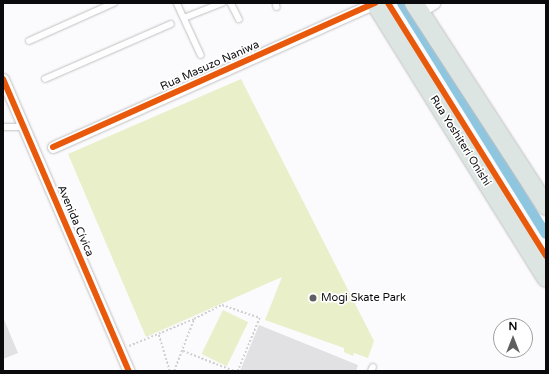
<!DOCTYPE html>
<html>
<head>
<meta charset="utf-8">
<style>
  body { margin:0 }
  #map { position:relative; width:549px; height:374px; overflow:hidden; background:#fbfbfd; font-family:"Varela Round",sans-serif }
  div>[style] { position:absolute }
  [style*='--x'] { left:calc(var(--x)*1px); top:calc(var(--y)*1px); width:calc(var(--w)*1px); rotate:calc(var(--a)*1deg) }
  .green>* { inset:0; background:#e9efc9; transform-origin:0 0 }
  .canal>* { height:10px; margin:-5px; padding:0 5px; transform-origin:5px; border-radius:5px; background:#8ec6e0 }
  .building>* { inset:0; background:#e1e1e3 }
  .path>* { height:1.5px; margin-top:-0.75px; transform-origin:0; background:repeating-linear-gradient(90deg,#d1d1d2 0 2px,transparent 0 4px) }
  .roads { filter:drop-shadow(0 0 1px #c0c0c1) drop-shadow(0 0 1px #c0c0c1) }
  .lane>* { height:5.5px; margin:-2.75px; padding:0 2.75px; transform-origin:2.75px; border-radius:2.75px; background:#fefeff }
  .street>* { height:11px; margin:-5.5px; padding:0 5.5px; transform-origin:5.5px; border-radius:5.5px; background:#fefeff }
  .primary>* { height:18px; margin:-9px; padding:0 9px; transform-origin:9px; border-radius:9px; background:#dce5e2 }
  .cycleway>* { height:6px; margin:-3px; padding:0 3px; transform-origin:3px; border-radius:3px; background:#e8590c }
  .dots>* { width:11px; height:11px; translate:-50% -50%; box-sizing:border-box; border:2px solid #fff; border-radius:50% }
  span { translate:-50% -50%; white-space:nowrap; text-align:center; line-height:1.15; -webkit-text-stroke:3.5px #fff; paint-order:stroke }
  .street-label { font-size:11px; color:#0b0b0d }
  .poi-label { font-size:11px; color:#0b0b0d }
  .left { translate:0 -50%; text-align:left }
  .frame { position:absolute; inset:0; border:4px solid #0b0b0d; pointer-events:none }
  .north { position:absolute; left:493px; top:318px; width:40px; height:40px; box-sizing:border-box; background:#fff; border:1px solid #9d9d9e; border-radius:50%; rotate:0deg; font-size:11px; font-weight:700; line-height:16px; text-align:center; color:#0b0b0d }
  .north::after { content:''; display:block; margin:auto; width:14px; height:18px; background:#5f5f61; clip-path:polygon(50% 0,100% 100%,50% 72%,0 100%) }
</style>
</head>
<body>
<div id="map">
  <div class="green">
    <i style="clip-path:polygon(241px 79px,374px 341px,368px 358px,354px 353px,353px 356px,344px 352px,344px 348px,265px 320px,282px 277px,146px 337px,68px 154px)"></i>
    <i style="left:223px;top:310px;width:28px;height:49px;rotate:26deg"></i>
  </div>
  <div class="canal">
    <i style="--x:402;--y:3;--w:272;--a:58.1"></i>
  </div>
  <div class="building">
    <i style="clip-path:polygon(3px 317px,18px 353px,3px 359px)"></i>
    <i style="clip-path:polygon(259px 325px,358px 365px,356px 371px,240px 371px)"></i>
  </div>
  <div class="path">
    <i style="--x:159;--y:335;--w:38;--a:73"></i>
    <i style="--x:129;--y:346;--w:70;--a:-22.6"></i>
    <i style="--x:183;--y:351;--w:55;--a:21.4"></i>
    <i style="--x:174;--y:371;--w:56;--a:-69"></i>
    <i style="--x:194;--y:319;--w:31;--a:-27"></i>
    <i style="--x:222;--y:305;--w:40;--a:18.9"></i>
    <i style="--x:260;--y:318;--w:57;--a:112.5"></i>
  </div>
  <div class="roads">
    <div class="lane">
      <i style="--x:177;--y:3;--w:57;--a:65.2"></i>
      <i style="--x:231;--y:3;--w:18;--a:63"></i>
      <i style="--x:276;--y:3;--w:4;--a:76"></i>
      <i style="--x:184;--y:18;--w:41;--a:-21.5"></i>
      <i style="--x:29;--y:41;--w:93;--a:-24.1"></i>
      <i style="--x:45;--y:79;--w:137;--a:-23.6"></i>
      <i style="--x:3;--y:127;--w:20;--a:0"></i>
      <i style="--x:371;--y:371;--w:4;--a:-63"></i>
    </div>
    <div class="street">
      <i style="--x:420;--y:12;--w:17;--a:-33"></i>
      <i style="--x:3;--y:79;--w:318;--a:66.7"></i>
      <i style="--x:53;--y:147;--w:353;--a:-24.1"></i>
    </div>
    <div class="primary">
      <i style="--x:375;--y:3;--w:324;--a:58.1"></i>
      <i style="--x:414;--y:3;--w:242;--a:57"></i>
    </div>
  </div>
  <div class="cycleway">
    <i style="--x:388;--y:3;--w:298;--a:58"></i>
    <i style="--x:3;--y:79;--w:318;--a:66.7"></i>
    <i style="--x:53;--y:147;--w:353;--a:-24.1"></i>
  </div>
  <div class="dots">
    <i style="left:313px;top:298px;background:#5f5f61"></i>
  </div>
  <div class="street-label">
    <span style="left:210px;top:66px;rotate:-24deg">Rua Masuzo Naniwa</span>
    <span style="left:460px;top:141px;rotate:58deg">Rua Yoshiteri Onishi</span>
    <span style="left:75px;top:221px;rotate:67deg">Avenida Cívica</span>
  </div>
  <div class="poi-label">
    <span class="left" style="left:321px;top:298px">Mogi Skate Park</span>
  </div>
  <div class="frame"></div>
  <div class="north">N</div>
</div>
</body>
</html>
